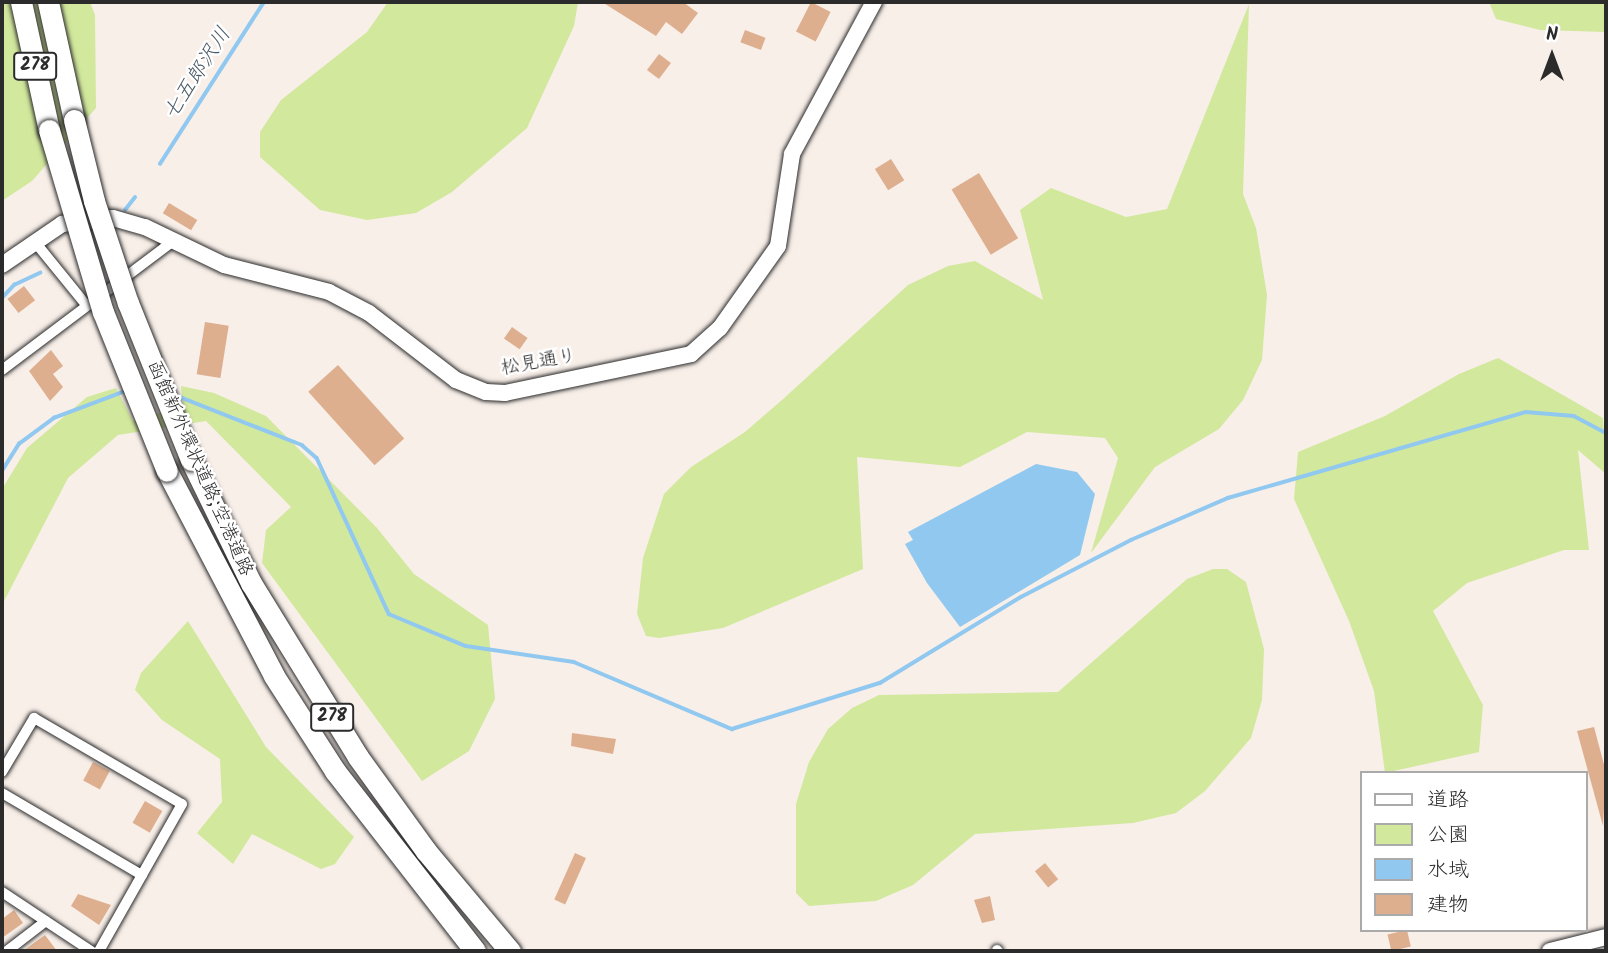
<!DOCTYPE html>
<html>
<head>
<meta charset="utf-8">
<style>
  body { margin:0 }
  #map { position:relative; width:1608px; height:953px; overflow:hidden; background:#f8efe9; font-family:Kalam,"Klee One",sans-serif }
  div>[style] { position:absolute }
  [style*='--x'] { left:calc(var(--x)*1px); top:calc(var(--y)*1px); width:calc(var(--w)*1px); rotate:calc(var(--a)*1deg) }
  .green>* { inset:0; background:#d2e89d }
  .water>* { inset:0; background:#91c8f0 }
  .stream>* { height:3.5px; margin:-1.75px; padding:0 1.75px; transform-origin:1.75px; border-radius:1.75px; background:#91c8f0 }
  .building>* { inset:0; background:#deaf8f; transform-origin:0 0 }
  .roads { filter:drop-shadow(0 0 2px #2b2b2b) drop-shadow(0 0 2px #2b2b2b) }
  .street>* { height:10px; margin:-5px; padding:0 5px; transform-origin:5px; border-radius:5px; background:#fff }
  .secondary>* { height:16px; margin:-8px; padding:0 8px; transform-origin:8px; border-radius:8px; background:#fff }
  .highway>* { height:21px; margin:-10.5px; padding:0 10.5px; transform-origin:10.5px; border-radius:10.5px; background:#fff }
  .bridges { filter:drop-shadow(0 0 2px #2b2b2b) drop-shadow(0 0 2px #2b2b2b) }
  .highway-bridge>* { height:21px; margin:-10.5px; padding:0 10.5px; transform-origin:10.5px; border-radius:10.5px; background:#fff }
  span { translate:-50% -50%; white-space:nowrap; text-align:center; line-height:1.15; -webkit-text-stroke:5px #fff; paint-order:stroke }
  .shield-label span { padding:2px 5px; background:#fff; border:2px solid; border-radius:5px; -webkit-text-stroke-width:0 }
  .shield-label { font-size:18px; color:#2b2b2b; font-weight:700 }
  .street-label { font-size:19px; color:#2b2b2b }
  .water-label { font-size:21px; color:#4a5a66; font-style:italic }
  .frame { position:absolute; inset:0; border:4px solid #2b2b2b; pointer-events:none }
  .legend { position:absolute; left:1360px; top:771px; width:228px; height:161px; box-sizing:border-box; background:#fff; border:2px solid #aaa; margin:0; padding:9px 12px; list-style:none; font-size:21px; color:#2b2b2b }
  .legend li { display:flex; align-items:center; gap:14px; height:35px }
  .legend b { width:35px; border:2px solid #aaa }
  .north { position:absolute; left:1517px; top:21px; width:70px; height:70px; -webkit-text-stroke:5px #fff; paint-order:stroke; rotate:0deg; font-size:19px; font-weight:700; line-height:28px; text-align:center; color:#2b2b2b }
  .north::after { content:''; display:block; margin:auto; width:24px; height:32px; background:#2b2b2b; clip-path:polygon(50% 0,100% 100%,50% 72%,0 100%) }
</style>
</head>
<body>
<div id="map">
  <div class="green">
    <i style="clip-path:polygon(2px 2px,90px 2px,95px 15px,96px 108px,32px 181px,2px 201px)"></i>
    <i style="clip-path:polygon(388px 2px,578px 2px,574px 26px,527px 128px,452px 192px,416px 213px,367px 220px,320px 210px,260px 157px,260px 132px,281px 100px,367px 32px)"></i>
    <i style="clip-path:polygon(1489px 2px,1606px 2px,1606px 32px,1540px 30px,1496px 19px)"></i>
    <i style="clip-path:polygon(1249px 4px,1243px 194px,1256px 228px,1267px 295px,1262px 360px,1243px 400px,1219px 429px,1155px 467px,1091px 553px,1118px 458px,1105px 438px,1027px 432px,960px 467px,857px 457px,863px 569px,723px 628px,659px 638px,646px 636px,637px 614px,643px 558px,664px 494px,691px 467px,745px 432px,782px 400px,908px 285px,948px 266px,975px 261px,1043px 300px,1020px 210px,1051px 188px,1126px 217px,1167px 209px)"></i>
    <i style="clip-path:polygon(1498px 358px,1603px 418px,1606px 474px,1578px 450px,1589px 550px,1564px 550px,1467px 583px,1433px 611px,1483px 705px,1479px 752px,1385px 773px,1374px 691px,1349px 621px,1294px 499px,1298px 452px,1385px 416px,1459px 374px)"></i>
    <i style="clip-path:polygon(181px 386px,214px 393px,266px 416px,377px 528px,414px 574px,488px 625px,495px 699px,469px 751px,422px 781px,262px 563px,266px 530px,291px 507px,206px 421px,118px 435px,68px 478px,2px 605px,2px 489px,27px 448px,87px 397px,116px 388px,133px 421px,183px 406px)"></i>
    <i style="clip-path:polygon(1213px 569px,1227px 569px,1246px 582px,1264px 649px,1262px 700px,1251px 738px,1205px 791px,1176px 813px,1133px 823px,975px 834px,913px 885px,876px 901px,809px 906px,796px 893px,796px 804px,809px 762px,828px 729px,852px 708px,879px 695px,1058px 692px,1187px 579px)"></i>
    <i style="clip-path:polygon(188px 621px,266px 747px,354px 837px,335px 864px,321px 869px,252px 834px,233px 864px,197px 833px,222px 802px,220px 759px,162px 720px,135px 690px,141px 673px)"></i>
  </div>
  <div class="water">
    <i style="clip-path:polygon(1036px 464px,1077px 472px,1095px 494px,1080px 555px,960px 627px,927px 583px,905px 544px,913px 540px,908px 532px)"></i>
  </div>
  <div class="stream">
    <i style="--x:160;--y:164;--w:193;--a:-57.3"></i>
    <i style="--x:125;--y:210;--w:16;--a:-52"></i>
    <i style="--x:2;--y:298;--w:18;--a:-47"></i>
    <i style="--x:14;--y:285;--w:29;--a:-25"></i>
    <i style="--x:172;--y:394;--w:140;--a:21.4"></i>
    <i style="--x:302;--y:445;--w:20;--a:41"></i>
    <i style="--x:317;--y:458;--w:172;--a:65.2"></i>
    <i style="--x:389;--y:614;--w:83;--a:22.6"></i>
    <i style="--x:466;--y:646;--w:109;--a:8.4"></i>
    <i style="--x:574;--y:662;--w:172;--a:23"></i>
    <i style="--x:732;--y:729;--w:155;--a:-17.3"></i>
    <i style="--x:880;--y:683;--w:165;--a:-31.4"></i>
    <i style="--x:1021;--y:597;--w:124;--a:-27.4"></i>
    <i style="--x:1131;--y:540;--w:106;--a:-23.4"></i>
    <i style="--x:1228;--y:498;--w:310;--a:-16.1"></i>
    <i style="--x:1526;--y:412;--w:48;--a:4.8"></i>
    <i style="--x:1574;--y:416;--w:36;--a:28"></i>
    <i style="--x:2;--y:471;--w:32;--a:-58"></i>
    <i style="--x:19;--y:444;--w:44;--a:-36.6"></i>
    <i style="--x:54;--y:418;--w:77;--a:-20.6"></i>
  </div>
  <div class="building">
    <i style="clip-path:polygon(602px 2px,683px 2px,698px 13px,682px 34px,666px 22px,656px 36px)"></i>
    <i style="left:811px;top:2px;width:22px;height:33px;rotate:27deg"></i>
    <i style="left:745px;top:30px;width:22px;height:13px;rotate:21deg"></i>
    <i style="left:659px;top:54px;width:15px;height:20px;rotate:37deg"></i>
    <i style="left:891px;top:159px;width:25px;height:19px;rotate:58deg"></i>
    <i style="left:979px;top:173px;width:76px;height:32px;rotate:59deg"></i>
    <i style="left:169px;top:203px;width:33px;height:12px;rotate:31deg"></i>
    <i style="left:24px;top:286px;width:18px;height:21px;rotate:52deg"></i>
    <i style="left:205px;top:322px;width:24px;height:53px;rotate:9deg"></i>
    <i style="left:512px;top:327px;width:19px;height:14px;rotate:35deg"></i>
    <i style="clip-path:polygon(51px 350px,63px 366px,53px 374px,63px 387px,50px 401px,29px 371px)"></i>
    <i style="left:338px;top:365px;width:99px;height:40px;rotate:48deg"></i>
    <i style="clip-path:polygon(1594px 727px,1606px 772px,1603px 826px,1577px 731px)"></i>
    <i style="clip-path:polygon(572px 733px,616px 739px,613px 754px,571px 746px)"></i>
    <i style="left:93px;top:762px;width:19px;height:21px;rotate:28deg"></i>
    <i style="left:145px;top:801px;width:20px;height:25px;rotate:30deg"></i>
    <i style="left:575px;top:853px;width:12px;height:51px;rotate:24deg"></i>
    <i style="left:1045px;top:863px;width:21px;height:13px;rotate:51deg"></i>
    <i style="clip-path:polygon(78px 894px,111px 905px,99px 925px,71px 906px)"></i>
    <i style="clip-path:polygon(990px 896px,995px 920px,982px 923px,974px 900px)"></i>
    <i style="clip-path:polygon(14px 910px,23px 923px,2px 938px,2px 919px)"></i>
    <i style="left:1407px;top:930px;width:17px;height:20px;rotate:77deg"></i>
    <i style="clip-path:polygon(45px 935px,57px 951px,23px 951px)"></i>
  </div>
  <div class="roads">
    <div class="street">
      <i style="--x:35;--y:242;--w:82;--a:50.9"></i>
      <i style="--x:2;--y:370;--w:214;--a:-37"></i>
      <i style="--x:2;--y:772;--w:63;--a:-59.3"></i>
      <i style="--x:34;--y:718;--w:171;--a:30.2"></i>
      <i style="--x:182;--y:804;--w:81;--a:119.4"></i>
      <i style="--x:2;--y:793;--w:162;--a:30.4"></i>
      <i style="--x:142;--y:875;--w:87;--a:119.5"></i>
      <i style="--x:2;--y:892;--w:107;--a:33.5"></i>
      <i style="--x:997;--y:950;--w:1;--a:45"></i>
      <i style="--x:7;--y:951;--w:49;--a:-37.6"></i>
    </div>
    <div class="secondary">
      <i style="--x:2;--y:265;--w:73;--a:-34.3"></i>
      <i style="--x:62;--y:224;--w:51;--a:-6.7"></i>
      <i style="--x:113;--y:218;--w:33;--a:16"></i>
      <i style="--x:145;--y:227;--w:88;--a:25.7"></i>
      <i style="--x:224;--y:265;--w:108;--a:14.4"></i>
      <i style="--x:329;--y:292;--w:45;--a:27.7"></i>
      <i style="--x:369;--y:313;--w:110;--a:37.6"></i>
      <i style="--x:456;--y:380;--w:32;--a:22"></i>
      <i style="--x:486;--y:392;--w:19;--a:3"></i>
      <i style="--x:505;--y:393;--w:190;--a:-11.8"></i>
      <i style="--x:691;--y:354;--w:39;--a:-42"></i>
      <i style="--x:720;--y:328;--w:100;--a:-54.7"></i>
      <i style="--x:778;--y:246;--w:93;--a:-81.3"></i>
      <i style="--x:792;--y:154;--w:173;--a:-61.7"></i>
      <i style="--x:1550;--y:951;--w:58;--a:-14"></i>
    </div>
    <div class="highway">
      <i style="--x:21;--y:2;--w:131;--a:77.7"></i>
      <i style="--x:48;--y:2;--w:121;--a:77.6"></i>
      <i style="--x:191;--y:460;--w:137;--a:64"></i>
      <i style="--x:251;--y:583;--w:204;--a:58.4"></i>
      <i style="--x:358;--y:757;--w:116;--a:54.1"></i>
      <i style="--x:426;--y:851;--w:131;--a:50"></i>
      <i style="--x:167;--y:471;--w:231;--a:62.4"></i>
      <i style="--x:274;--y:676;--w:113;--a:57.3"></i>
      <i style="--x:335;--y:771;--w:228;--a:52.1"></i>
    </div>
  </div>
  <div class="bridges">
    <div class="highway-bridge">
      <i style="--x:74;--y:120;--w:83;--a:76.1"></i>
      <i style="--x:94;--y:201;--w:108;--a:71.6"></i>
      <i style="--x:128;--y:303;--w:169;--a:68.1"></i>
      <i style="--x:49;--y:130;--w:190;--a:73.5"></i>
      <i style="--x:103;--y:312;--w:171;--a:68.1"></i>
    </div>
  </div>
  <div class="shield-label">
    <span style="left:35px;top:66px">278</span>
    <span style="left:332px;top:717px">278</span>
  </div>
  <div class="street-label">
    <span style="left:539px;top:363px;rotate:-10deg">松見通り</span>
    <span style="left:199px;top:469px;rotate:66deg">函館新外環状道路;空港道路</span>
  </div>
  <div class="water-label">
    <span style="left:198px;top:74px;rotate:-57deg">七五郎沢川</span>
  </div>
  <div class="frame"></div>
  <ul class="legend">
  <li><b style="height:9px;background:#fff"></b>道路</li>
  <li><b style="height:19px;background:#d2e89d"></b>公園</li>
  <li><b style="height:19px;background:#91c8f0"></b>水域</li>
  <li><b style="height:19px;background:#deaf8f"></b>建物</li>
  </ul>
  <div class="north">N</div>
</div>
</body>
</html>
